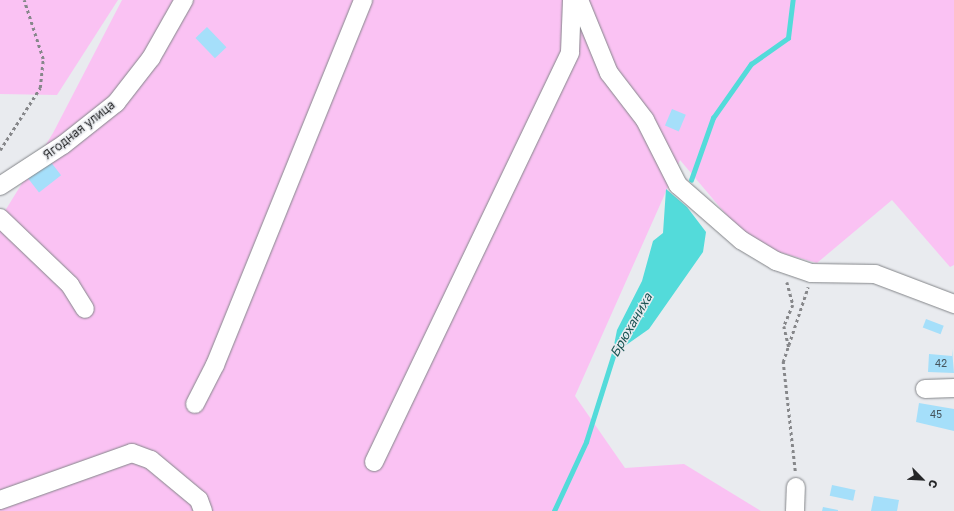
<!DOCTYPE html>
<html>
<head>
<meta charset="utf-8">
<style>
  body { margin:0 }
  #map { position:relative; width:954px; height:511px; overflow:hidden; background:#e9ebef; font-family:"Golos Text",sans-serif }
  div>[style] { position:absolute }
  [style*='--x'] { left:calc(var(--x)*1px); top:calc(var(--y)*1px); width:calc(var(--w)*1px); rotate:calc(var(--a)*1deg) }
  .green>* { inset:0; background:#fac2f3 }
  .water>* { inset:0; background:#53dbda }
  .stream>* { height:4.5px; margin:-2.25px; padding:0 2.25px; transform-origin:2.25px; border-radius:2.25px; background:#53dbda }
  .building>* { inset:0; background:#a5dffa; transform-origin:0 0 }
  .path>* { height:2.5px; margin-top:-1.25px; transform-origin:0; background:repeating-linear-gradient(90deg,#86878a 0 3px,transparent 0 6px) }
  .roads { filter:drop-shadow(0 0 1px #838589) drop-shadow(0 0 1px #838589) }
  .minor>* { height:18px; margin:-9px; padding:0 9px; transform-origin:9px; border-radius:9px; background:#fff }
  span { translate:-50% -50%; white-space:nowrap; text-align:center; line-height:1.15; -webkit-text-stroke:3px #e9ebef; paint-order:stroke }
  .number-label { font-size:10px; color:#45545c }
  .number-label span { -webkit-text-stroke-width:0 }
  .street-label { font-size:12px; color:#252628 }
  .water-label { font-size:13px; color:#1c5554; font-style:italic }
  .north { position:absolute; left:902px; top:459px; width:40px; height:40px; -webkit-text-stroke:3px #e9ebef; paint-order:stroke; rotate:114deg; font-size:11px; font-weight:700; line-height:16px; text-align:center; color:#252628 }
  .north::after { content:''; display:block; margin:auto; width:14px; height:18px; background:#252628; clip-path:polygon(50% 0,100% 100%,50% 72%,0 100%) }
</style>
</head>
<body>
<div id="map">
  <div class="green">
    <i style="clip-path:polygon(0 0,118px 0,57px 95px,0 94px)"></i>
    <i style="clip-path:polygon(122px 0,954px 0,954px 265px,950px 267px,892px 200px,817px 263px,751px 244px,680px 160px,575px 396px,625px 468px,684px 464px,761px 511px,0 511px,0 219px,53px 133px)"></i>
  </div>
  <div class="water">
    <i style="clip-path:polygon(666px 189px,687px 207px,706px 232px,703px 252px,649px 329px,612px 355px,617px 330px,642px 281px,653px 241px,663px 233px)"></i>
  </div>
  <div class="stream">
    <i style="--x:691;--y:180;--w:66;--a:-70.5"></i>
    <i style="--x:713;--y:118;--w:66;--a:-54.9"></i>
    <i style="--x:751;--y:64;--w:45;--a:-35.1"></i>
    <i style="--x:788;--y:38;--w:38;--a:-83"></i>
    <i style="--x:554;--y:511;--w:76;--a:-65.1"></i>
    <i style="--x:586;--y:442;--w:96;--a:-72.5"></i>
  </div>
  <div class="building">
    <i style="left:207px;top:27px;width:28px;height:16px;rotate:46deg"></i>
    <i style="left:672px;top:109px;width:15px;height:18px;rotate:23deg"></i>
    <i style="left:50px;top:161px;width:18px;height:28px;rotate:52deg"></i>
    <i style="left:926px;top:319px;width:19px;height:9px;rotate:21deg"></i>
    <i style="clip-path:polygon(952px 349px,954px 373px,928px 372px,929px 354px,952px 356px)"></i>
    <i style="clip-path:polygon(919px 403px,954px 409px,954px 431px,916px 422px)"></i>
    <i style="left:832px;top:485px;width:24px;height:11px;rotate:12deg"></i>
    <i style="clip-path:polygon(874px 496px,899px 500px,897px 511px,871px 511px)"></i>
    <i style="clip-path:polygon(823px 507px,838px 510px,838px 511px,822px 511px)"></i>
  </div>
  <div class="path">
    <i style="--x:0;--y:150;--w:74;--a:-57.2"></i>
    <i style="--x:40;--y:88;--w:29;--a:-84"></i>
    <i style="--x:43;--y:59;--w:62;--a:-107.9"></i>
    <i style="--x:787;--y:282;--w:24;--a:75"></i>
    <i style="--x:793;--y:305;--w:23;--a:113"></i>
    <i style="--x:784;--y:326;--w:23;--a:77"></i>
    <i style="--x:795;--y:471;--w:110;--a:-96.3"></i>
    <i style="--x:783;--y:362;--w:79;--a:-71.6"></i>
  </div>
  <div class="roads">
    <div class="minor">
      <i style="--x:579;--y:0;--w:79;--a:67.7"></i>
      <i style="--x:609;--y:73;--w:59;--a:52.5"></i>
      <i style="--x:645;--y:120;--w:73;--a:63.1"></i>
      <i style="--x:678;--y:185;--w:84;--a:41.1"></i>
      <i style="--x:741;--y:240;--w:41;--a:31"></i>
      <i style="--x:776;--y:261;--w:37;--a:19"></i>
      <i style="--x:811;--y:273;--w:64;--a:0.9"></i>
      <i style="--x:875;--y:274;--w:85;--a:20.8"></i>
      <i style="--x:0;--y:186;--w:75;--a:-33.1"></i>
      <i style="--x:63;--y:145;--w:68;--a:-38.4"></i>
      <i style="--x:116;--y:103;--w:57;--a:-52.1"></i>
      <i style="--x:151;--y:58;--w:67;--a:-60.4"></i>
      <i style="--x:0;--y:218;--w:97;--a:43.7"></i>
      <i style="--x:70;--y:285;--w:28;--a:58"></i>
      <i style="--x:925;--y:389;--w:29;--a:-2"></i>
      <i style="--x:195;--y:404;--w:44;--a:-62.9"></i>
      <i style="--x:215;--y:365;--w:394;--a:-67.9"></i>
      <i style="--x:374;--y:462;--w:454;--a:-64.4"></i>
      <i style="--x:570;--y:52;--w:52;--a:-87.8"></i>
      <i style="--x:0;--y:500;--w:140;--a:-19.6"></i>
      <i style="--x:132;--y:453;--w:20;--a:20"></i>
      <i style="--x:151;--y:460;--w:62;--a:39.8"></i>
      <i style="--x:199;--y:500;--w:12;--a:70"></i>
      <i style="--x:795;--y:511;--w:24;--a:-88"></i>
    </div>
  </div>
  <div class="number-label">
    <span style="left:941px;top:364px">42</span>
    <span style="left:936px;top:415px">45</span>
  </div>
  <div class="street-label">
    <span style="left:79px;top:130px;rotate:-38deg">Ягодная улица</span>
  </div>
  <div class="water-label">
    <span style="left:631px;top:325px;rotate:-60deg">Брюханиха</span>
  </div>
  <div class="north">С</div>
</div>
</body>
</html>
